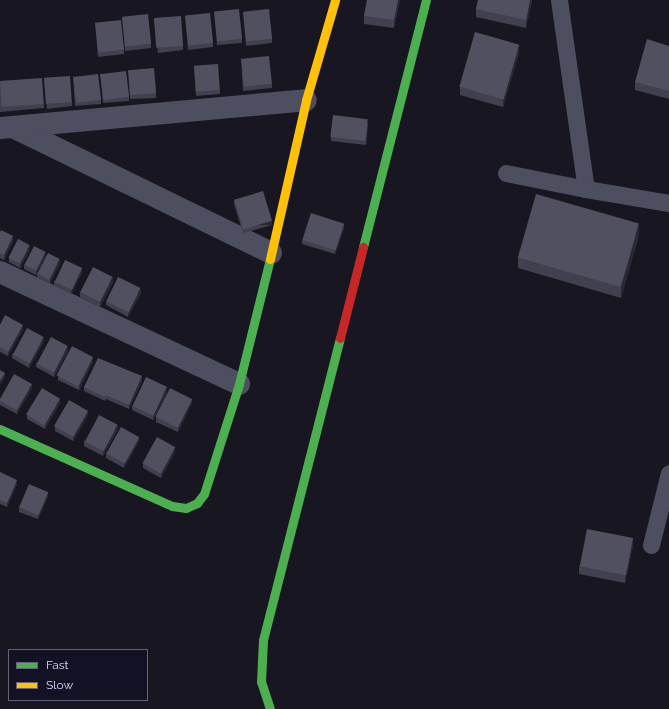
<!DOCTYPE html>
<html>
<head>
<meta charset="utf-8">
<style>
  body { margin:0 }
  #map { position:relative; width:669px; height:709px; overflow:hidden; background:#171621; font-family:Raleway,sans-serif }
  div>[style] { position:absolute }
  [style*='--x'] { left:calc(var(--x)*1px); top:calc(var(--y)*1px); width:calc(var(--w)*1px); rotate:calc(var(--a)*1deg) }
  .lane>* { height:17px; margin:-8.5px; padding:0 8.5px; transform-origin:8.5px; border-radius:8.5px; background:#4d4e60 }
  .street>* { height:22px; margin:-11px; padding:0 11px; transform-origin:11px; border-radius:11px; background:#4d4e60 }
  .fast>* { height:9px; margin:-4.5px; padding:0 4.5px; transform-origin:4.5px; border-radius:4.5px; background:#4caf50 }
  .slow>* { height:9px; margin:-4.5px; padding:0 4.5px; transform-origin:4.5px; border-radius:4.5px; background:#ffc107 }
  .jam>* { height:9px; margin:-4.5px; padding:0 4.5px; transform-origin:4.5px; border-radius:4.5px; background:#c62828 }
  .wall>* { inset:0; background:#41404f }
  .shaded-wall>* { inset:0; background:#292835; transform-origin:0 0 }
  .building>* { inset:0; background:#515061; transform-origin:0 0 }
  span { translate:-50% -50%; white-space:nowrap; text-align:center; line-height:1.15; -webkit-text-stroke:3.5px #131225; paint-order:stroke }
  .legend { position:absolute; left:8px; top:649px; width:140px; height:52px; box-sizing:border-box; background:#131225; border:1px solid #63627b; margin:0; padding:5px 7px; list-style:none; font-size:12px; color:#dbdbfb }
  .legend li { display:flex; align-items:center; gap:8px; height:20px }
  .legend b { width:20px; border:1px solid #63627b }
</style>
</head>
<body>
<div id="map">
  <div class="lane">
    <i style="--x:559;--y:0;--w:191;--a:81.9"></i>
    <i style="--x:586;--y:189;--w:84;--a:9.6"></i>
    <i style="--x:506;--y:173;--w:82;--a:11.3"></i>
    <i style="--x:651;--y:545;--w:74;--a:-76"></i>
  </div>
  <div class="street">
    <i style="--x:13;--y:127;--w:287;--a:26"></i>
    <i style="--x:0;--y:128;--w:307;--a:-5.2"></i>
    <i style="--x:0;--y:272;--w:264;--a:25.1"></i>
  </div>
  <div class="fast">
    <i style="--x:363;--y:247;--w:255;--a:-75.7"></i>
    <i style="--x:0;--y:429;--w:188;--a:24.1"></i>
    <i style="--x:172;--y:506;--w:14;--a:8"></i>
    <i style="--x:186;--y:508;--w:12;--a:-24"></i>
    <i style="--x:197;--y:503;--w:11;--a:-52"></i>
    <i style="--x:204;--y:494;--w:115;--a:-72.3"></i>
    <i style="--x:239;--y:384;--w:129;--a:-76.1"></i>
    <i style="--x:270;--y:709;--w:28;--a:-108"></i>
    <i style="--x:261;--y:682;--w:42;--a:-87.3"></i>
    <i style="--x:263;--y:640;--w:312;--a:-75.7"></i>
  </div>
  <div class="slow">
    <i style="--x:270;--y:259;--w:163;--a:-77.2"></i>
    <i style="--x:306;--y:100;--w:104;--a:-73.8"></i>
  </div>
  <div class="jam">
    <i style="--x:340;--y:338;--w:94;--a:-75.8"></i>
  </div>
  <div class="wall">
    <i style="clip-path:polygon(367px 0,400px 0,394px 28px,364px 24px,364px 16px)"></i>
    <i style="clip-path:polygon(478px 0,532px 0,526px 28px,476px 17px,476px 9px)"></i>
    <i style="clip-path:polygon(214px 12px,242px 39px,242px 43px,217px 45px)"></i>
    <i style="clip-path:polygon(243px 12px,272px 39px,272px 43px,246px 46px)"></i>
    <i style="clip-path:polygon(185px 16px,213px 43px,213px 47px,188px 50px)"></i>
    <i style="clip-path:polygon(122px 17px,151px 44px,151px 48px,125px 51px)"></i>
    <i style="clip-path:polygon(154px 19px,183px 46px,183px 50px,158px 53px)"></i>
    <i style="clip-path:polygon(95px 23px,124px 50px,124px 54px,98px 57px)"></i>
    <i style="clip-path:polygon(669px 46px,669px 99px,635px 90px,635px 82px)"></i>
    <i style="clip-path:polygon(519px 53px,503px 107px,460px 95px,460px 87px)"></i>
    <i style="clip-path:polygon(241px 58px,272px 84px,272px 88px,243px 91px)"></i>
    <i style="clip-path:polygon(194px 66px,220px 90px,220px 94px,196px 96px)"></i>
    <i style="clip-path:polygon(128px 70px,156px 93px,156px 98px,130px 99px)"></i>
    <i style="clip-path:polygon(100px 73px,129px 97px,129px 101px,103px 103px)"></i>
    <i style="clip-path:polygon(73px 76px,101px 100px,101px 104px,75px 106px)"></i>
    <i style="clip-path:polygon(44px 79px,72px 102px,72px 106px,47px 109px)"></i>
    <i style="clip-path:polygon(0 82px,44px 104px,44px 108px,0 112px)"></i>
    <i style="clip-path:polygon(368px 123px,366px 145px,331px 141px,331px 137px)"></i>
    <i style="clip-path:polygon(234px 199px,272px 225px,243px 233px,234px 204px)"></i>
    <i style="clip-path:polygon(344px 228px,335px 254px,302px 244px,302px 240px)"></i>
    <i style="clip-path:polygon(0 232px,13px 241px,4px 260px,0 258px)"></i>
    <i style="clip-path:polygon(639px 235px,621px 298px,518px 268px,518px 257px)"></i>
    <i style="clip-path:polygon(30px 249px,20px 268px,9px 262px,9px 258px)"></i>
    <i style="clip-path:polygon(46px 256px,36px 275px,24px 269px,24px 265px)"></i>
    <i style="clip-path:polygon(60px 263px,50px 283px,37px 277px,37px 273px)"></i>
    <i style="clip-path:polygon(82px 272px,71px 294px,54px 285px,54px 281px)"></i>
    <i style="clip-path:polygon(113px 282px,100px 307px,80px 297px,80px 292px)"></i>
    <i style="clip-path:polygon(141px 293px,128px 317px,106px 305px,106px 301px)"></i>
    <i style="clip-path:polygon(0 325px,23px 329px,8px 356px,0 352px)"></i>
    <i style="clip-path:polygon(44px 341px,29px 368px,12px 358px,12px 354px)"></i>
    <i style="clip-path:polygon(68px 351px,54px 377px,36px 367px,36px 363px)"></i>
    <i style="clip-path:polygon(93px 361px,79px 390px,58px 380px,58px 376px)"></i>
    <i style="clip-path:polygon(142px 381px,129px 409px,106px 399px,105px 401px,84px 391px,84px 387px)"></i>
    <i style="clip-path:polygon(32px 388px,17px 414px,0 405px,0 399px)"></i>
    <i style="clip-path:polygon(167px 392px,153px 420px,132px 410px,132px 406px)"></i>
    <i style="clip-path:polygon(60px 403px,45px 429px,27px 419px,27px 415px)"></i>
    <i style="clip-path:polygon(192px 403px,178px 432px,156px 422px,156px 417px)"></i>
    <i style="clip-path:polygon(88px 415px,73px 441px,55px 431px,55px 427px)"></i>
    <i style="clip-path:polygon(118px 429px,103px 456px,84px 446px,84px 441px)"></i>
    <i style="clip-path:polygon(139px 441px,124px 468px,106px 458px,106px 453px)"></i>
    <i style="clip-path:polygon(175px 452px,161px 478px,143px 468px,143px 464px)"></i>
    <i style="clip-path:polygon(0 472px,17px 484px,7px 507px,0 504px)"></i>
    <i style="clip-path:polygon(48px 496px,38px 519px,19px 512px,19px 507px)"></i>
    <i style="clip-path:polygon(633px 546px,625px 583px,579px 574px,579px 566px)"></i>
  </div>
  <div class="shaded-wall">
    <i style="clip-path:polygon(398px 0,400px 0,394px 28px,394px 20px)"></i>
    <i style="clip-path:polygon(530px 0,532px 0,526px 28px,526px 20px)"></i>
    <i style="clip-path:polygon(519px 45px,519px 53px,503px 107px,503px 99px)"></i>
    <i style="left:272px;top:221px;width:4px;height:30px;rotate:90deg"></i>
    <i style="clip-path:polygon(344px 224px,344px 228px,335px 254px,335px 250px)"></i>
    <i style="clip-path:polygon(639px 224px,639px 235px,621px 298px,621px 286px)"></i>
    <i style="clip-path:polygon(13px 236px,13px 241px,4px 260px,4px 255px)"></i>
    <i style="clip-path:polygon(30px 245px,30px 249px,20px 268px,20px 264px)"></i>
    <i style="clip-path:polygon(46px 252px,46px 256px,36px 275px,36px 271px)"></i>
    <i style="clip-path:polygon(60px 259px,60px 263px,50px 283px,50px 279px)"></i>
    <i style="clip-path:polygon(82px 268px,82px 272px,71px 294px,71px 290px)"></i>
    <i style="clip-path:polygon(113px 277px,113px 282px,100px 307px,100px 302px)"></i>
    <i style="clip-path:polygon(141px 288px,141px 293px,128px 317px,128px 313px)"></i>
    <i style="clip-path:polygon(23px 325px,23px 329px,8px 356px,8px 352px)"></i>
    <i style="clip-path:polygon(44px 337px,44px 341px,29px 368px,29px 364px)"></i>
    <i style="clip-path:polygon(68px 346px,68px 351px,54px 377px,54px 373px)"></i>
    <i style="clip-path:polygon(93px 357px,93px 361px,79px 390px,79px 386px)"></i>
    <i style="clip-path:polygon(5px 373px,5px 377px,0 385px,0 381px)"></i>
    <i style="clip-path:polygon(142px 376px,142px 381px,129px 409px,129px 405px)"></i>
    <i style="clip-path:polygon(32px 384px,32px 388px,17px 414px,17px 410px)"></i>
    <i style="clip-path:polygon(167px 387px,167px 392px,153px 420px,153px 416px)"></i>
    <i style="clip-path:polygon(60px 399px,60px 403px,45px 429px,45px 425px)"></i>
    <i style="clip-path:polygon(192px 399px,192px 403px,178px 432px,178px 428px)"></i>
    <i style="clip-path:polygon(88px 411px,88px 415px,73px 441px,73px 437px)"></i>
    <i style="clip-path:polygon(118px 425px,118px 429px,103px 456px,103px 452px)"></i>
    <i style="clip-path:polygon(139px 437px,139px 441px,124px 468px,124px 464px)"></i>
    <i style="clip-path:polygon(175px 447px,175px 452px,161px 478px,161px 474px)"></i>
    <i style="clip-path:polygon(17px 480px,17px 484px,7px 507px,7px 503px)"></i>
    <i style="clip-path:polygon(48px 492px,48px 496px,38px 519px,38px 515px)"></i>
    <i style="clip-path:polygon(633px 538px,633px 546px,625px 583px,625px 575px)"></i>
  </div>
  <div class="building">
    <i style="clip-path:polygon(367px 0,398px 0,394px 20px,364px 16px)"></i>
    <i style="clip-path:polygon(478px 0,530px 0,526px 20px,476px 9px)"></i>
    <i style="left:239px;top:9px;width:30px;height:25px;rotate:84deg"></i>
    <i style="left:269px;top:9px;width:30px;height:26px;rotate:84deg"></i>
    <i style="left:210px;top:13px;width:30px;height:25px;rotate:84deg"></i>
    <i style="left:148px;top:14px;width:30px;height:26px;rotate:84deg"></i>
    <i style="left:181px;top:16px;width:30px;height:27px;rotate:86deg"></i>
    <i style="left:121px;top:20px;width:30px;height:26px;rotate:84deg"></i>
    <i style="left:475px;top:32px;width:46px;height:57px;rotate:16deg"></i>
    <i style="clip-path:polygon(647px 39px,669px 46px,669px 91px,635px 82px)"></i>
    <i style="left:269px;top:56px;width:28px;height:28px;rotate:84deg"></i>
    <i style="left:218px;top:64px;width:26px;height:24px;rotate:86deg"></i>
    <i style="left:154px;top:68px;width:25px;height:26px;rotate:85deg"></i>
    <i style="left:126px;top:71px;width:26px;height:26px;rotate:83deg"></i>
    <i style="left:98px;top:74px;width:26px;height:25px;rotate:83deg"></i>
    <i style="left:70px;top:76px;width:26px;height:26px;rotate:86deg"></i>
    <i style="left:42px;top:78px;width:26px;height:42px;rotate:86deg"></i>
    <i style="left:333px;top:115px;width:35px;height:22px;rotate:7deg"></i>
    <i style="left:263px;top:191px;width:31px;height:30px;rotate:73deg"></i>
    <i style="left:536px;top:194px;width:107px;height:66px;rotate:16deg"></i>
    <i style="left:311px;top:213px;width:35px;height:28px;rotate:18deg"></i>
    <i style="clip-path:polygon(1px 230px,13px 236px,4px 255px,0 253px,0 232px)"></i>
    <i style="left:18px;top:239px;width:13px;height:21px;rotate:27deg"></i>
    <i style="left:34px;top:246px;width:13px;height:21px;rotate:27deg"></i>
    <i style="left:48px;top:253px;width:13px;height:23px;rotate:27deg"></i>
    <i style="left:65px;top:260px;width:19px;height:24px;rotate:25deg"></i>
    <i style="left:93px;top:267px;width:22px;height:28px;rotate:27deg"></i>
    <i style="left:118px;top:277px;width:25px;height:27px;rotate:26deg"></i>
    <i style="clip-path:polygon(5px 315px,23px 325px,8px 352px,0 347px,0 325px)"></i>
    <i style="left:27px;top:328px;width:19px;height:30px;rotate:28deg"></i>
    <i style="left:51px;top:337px;width:19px;height:30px;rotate:28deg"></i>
    <i style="left:72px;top:346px;width:24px;height:33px;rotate:28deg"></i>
    <i style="clip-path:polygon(98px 358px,142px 376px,129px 405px,106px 395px,105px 397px,84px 387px)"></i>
    <i style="clip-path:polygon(0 370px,5px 373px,0 381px)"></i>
    <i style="clip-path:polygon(14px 374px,32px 384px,17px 410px,0 401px,0 399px)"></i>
    <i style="left:146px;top:377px;width:23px;height:32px;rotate:25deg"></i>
    <i style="left:42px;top:388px;width:21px;height:31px;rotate:31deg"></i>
    <i style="left:170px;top:388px;width:25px;height:32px;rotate:27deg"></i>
    <i style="left:69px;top:400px;width:22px;height:30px;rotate:30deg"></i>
    <i style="left:99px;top:415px;width:21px;height:30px;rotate:28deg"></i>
    <i style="left:121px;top:427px;width:21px;height:30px;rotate:29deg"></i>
    <i style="left:157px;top:437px;width:21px;height:30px;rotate:29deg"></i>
    <i style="clip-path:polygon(0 472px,17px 480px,7px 503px,0 500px)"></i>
    <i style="left:29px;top:484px;width:21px;height:25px;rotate:23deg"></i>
    <i style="left:587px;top:529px;width:47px;height:38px;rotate:11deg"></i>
  </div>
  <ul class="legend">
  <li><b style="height:5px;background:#4caf50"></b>Fast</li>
  <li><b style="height:5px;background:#ffc107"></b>Slow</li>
  </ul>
</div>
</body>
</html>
